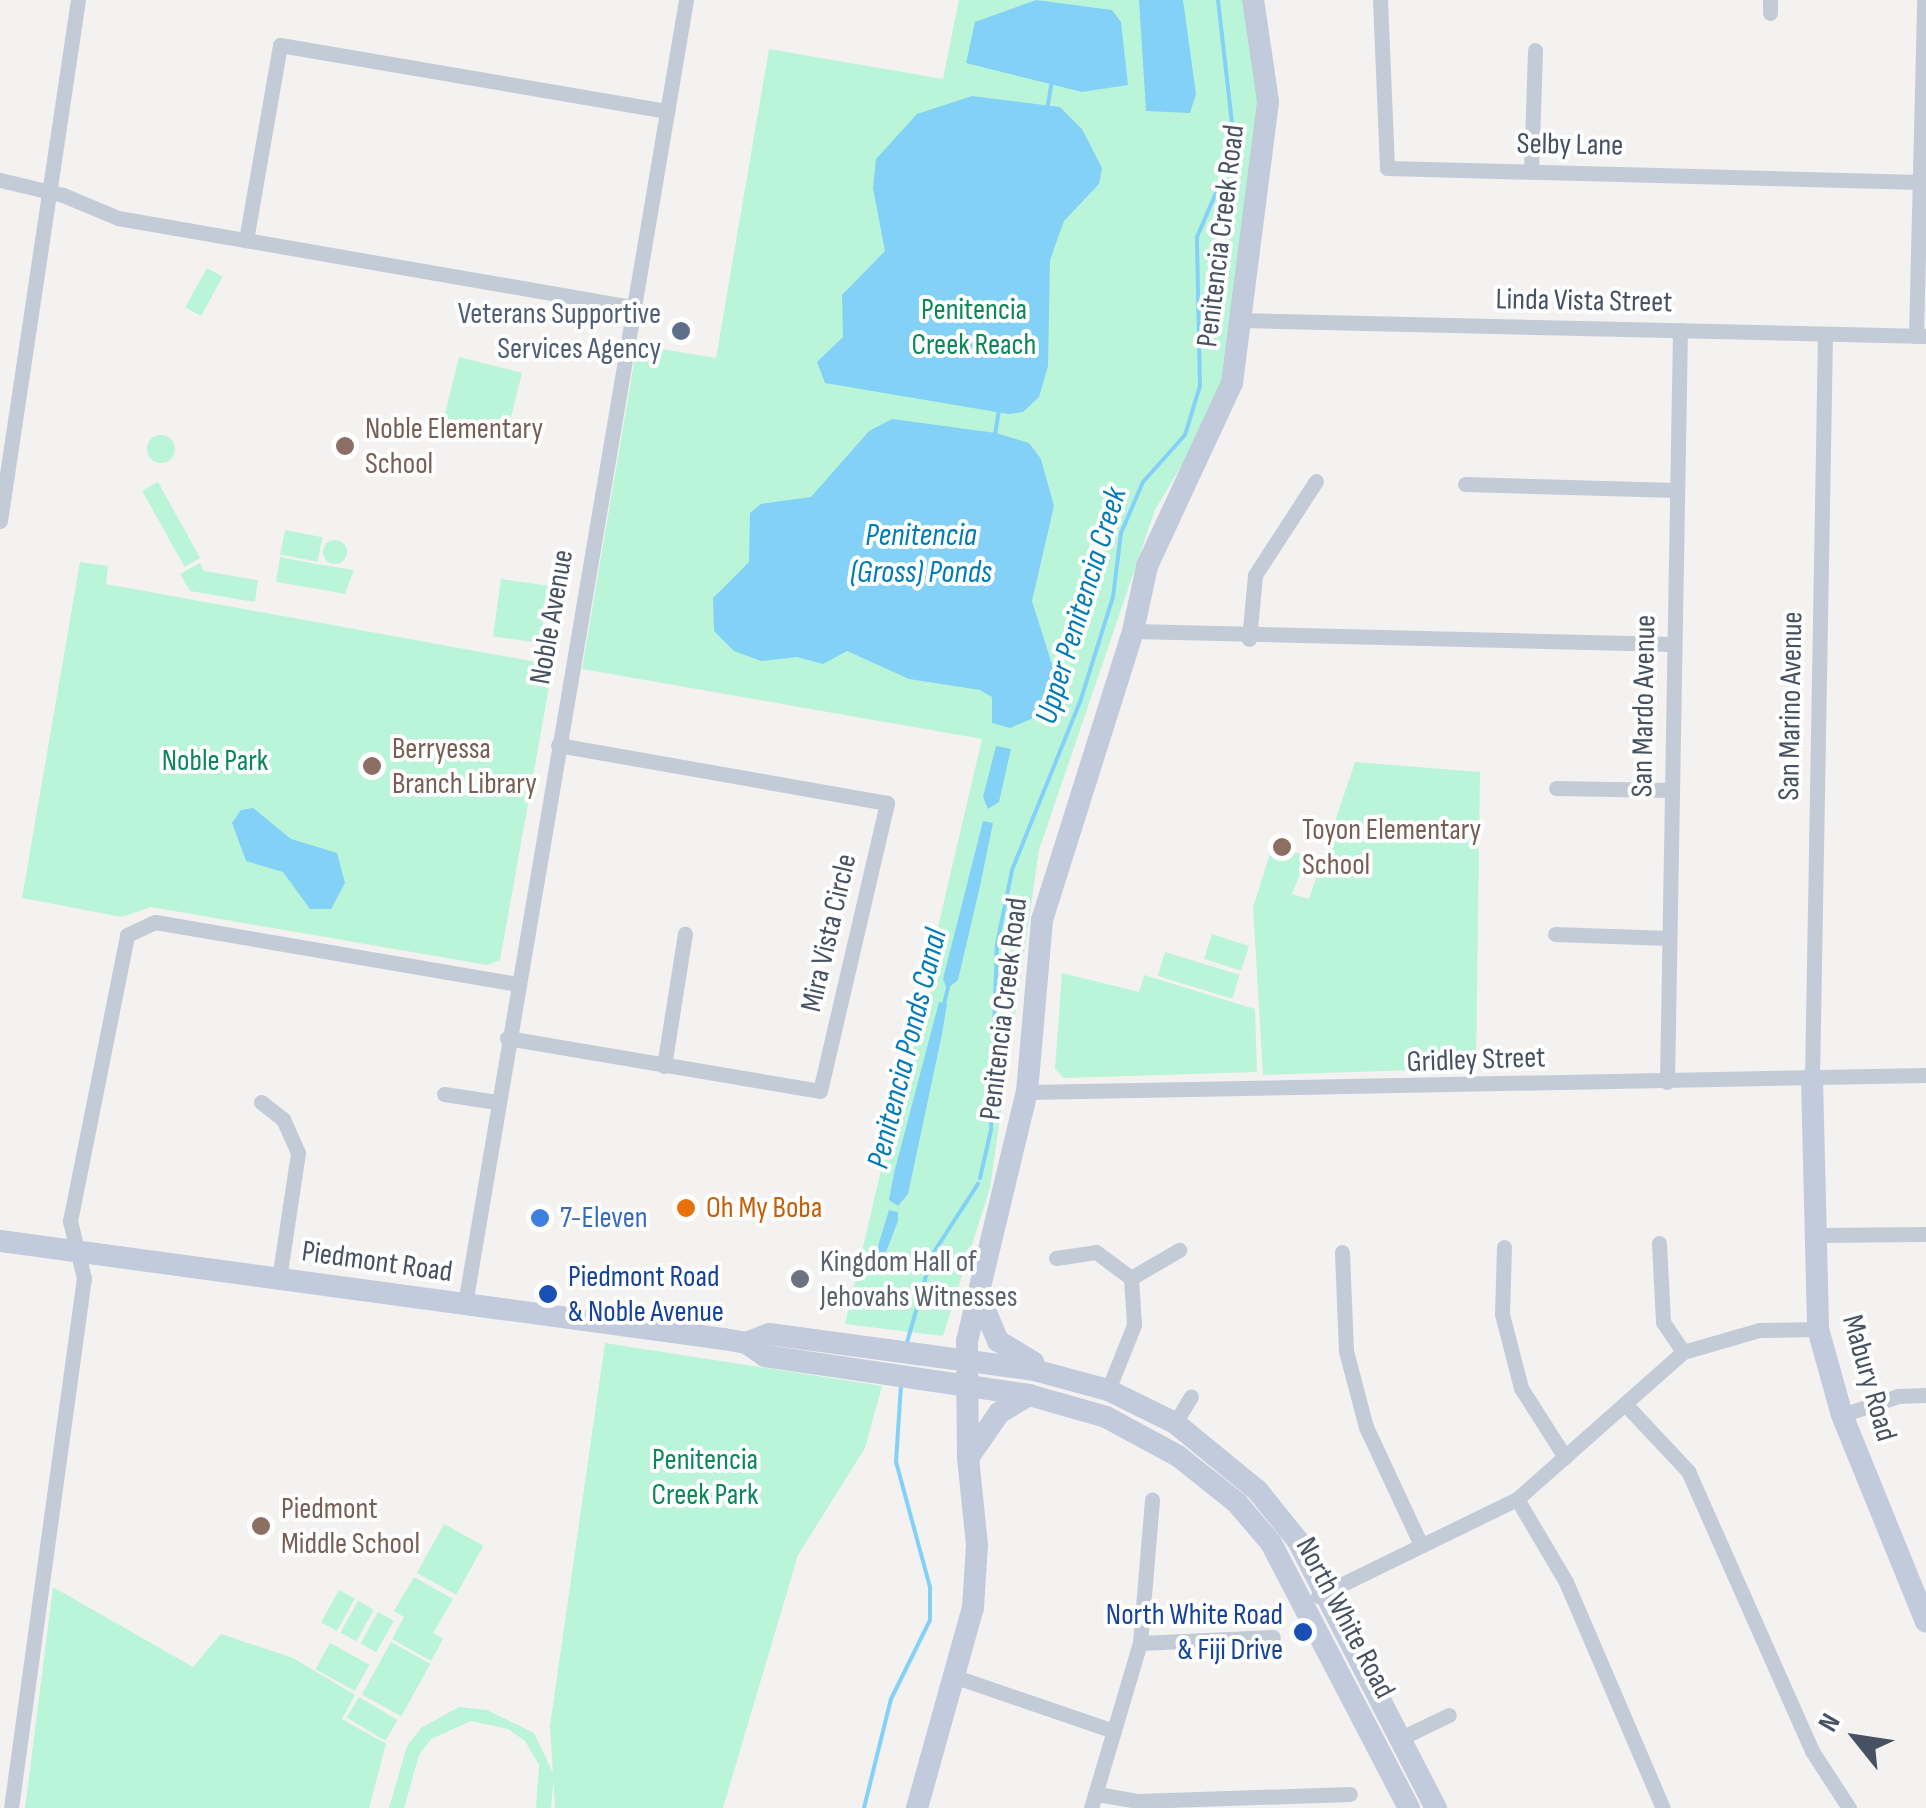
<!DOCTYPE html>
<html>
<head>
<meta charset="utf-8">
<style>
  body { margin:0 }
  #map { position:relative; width:1926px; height:1808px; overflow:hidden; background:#f4f1f1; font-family:"Sofia Sans Condensed",sans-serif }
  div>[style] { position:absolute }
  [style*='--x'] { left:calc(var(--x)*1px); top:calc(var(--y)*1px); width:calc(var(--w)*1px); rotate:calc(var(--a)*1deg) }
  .green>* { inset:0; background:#bbf5d9; transform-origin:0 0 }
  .round { border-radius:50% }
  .water>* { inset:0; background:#83d1f7 }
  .stream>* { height:4px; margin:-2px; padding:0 2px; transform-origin:2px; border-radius:2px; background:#83d1f7 }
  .street>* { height:15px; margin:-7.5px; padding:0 7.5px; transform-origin:7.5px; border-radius:7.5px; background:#c3cbd7 }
  .secondary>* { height:22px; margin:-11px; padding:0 11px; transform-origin:11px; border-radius:11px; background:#c2cbdc }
  .dots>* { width:28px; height:28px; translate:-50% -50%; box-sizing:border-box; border:5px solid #fff; border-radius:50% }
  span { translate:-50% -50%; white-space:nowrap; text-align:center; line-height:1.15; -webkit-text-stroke:8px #fff; paint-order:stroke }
  .street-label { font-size:30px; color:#465161 }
  .park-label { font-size:30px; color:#0c8759 }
  .service-label { font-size:30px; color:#4e5e75 }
  .right { translate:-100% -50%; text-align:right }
  .education-label { font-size:30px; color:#785e54 }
  .left { translate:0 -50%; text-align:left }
  .food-label { font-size:30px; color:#c56008 }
  .shop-label { font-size:30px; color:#366cbe }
  .worship-label { font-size:30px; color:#5b616d }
  .transit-label { font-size:30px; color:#164399 }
  .water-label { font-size:32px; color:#007cba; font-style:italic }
  .north { position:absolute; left:1806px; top:1688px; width:100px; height:100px; -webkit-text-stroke:8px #fff; paint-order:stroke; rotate:300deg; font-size:28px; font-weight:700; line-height:40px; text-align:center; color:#465161 }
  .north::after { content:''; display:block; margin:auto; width:35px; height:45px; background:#465161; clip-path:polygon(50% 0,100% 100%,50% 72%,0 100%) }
</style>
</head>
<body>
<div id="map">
  <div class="green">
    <i style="clip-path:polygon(959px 0,1244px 0,1259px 107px,1221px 383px,1198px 438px,1155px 510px,1039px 850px,990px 1188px,943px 1336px,845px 1324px,982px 739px,582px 669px,637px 345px,716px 358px,769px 49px,943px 79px)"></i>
    <i style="left:207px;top:268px;width:18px;height:45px;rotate:29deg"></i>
    <i style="left:459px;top:357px;width:65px;height:67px;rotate:14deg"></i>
    <i class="round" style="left:147px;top:435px;width:28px;height:28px"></i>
    <i style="left:158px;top:482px;width:87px;height:18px;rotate:61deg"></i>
    <i style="left:285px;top:530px;width:38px;height:25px;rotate:11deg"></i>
    <i class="round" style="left:323px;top:540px;width:24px;height:24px"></i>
    <i style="clip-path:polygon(280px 557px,316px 564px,354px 570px,345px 594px,312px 588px,276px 582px)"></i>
    <i style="clip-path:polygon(80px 562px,108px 566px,106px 584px,553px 665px,500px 960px,487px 965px,151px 907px,122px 917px,22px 898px)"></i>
    <i style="clip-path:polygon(200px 563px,204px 571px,258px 580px,255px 602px,190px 591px,180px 574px)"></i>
    <i style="left:501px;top:579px;width:48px;height:58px;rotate:8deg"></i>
    <i style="clip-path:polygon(1355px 762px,1480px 772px,1476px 1068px,1263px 1075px,1253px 907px,1273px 845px,1307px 856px,1292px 894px,1309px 899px)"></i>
    <i style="left:1212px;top:934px;width:39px;height:26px;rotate:18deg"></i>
    <i style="left:1165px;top:952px;width:78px;height:25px;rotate:17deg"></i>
    <i style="clip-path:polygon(1062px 973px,1139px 992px,1144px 975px,1255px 1009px,1257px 1072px,1064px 1078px,1055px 1069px)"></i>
    <i style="clip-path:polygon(605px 1343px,882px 1386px,865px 1448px,798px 1555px,723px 1808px,555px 1808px,550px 1726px)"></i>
    <i style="left:444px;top:1524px;width:45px;height:56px;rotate:29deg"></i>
    <i style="clip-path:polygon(414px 1577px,453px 1599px,433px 1633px,443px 1639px,431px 1661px,392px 1639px,404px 1617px,394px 1611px)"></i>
    <i style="clip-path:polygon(53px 1587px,193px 1667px,221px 1634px,293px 1658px,355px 1695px,342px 1719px,386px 1744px,369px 1808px,25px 1808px)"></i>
    <i style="left:339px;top:1590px;width:18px;height:37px;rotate:29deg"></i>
    <i style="left:358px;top:1601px;width:18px;height:36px;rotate:29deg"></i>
    <i style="left:378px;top:1612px;width:18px;height:36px;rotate:29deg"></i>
    <i style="left:391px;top:1642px;width:45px;height:60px;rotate:29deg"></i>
    <i style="left:330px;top:1643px;width:45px;height:30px;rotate:29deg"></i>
    <i style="left:359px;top:1697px;width:45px;height:24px;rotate:31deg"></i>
    <i style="clip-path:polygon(459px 1707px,487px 1710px,534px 1733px,554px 1775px,551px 1808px,536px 1808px,539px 1765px,525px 1741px,508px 1729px,471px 1721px,431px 1739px,419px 1755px,404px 1808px,389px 1808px,407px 1746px,421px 1728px)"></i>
  </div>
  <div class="water">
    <i style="clip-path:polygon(1036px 0,1112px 10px,1121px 22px,1128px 85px,1082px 92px,966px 63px,975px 22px)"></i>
    <i style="clip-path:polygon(1139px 0,1183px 0,1196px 94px,1190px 113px,1146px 111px)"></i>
    <i style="clip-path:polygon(972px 96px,1060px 107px,1082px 129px,1102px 168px,1099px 184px,1064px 221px,1050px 260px,1048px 366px,1039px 397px,1023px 412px,1008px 414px,825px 383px,817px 362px,843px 337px,842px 295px,885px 251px,873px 188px,876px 159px,917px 114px)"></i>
    <i style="clip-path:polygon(892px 419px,996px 433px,1029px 443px,1041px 459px,1054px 506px,1032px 601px,1063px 699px,1054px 717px,1045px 713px,1010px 728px,992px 723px,992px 697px,980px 690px,909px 679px,847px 651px,823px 664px,797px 657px,761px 661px,734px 651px,714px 631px,713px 598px,749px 562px,750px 513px,761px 504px,811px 497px,869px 431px)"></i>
    <i style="clip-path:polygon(996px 746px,1011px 749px,999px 802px,988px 809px,983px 797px)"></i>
    <i style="clip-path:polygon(253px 808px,291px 839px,337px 853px,345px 883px,331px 909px,310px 909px,283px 872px,246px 861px,232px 823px,241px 810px)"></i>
    <i style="clip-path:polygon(983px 821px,993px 823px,980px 886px,958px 980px,947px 989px,943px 979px)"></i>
    <i style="clip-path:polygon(939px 1002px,947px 1004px,942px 1034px,908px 1194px,898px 1206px,889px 1200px,894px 1173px)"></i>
    <i style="clip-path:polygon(889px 1210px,898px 1212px,898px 1221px,878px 1273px,872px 1266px)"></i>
  </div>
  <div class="stream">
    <i style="--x:1048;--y:105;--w:20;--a:-81"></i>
    <i style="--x:995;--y:435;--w:26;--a:-81"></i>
    <i style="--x:943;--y:1008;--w:21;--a:-76"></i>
    <i style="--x:980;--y:1178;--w:49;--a:-77.1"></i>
    <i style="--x:991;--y:1130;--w:186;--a:-88.2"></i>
    <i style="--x:997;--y:944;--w:76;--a:-78.5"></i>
    <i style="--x:1012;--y:870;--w:184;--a:-68"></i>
    <i style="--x:1081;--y:699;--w:107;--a:-72.6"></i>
    <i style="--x:1113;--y:597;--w:64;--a:-82.9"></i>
    <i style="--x:1121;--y:533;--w:56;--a:-66.7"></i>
    <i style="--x:1143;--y:482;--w:63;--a:-48.2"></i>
    <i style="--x:1185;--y:435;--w:51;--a:-73"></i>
    <i style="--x:1200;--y:386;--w:149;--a:-91.2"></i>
    <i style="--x:1197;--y:237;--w:61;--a:-66.8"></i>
    <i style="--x:1221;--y:181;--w:50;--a:-76.2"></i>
    <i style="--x:1233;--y:132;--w:133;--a:-96.5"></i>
    <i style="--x:906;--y:1346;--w:95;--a:-74.1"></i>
    <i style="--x:932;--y:1255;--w:85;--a:-57.1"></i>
    <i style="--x:864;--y:1808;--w:112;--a:-76.1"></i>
    <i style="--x:891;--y:1699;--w:88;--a:-63.7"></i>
    <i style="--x:930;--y:1620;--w:33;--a:-90"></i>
    <i style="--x:930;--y:1587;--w:130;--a:-105.2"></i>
    <i style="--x:896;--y:1462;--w:77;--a:-86.3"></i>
  </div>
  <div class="street">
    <i style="--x:1380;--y:0;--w:168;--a:87.6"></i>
    <i style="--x:1387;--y:168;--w:534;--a:1.5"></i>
    <i style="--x:1770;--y:13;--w:13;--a:-90"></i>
    <i style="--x:1531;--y:172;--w:122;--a:-88.1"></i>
    <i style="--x:0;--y:180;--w:65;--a:13.4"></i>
    <i style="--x:63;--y:195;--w:60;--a:22.7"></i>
    <i style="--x:118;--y:218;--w:522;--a:9.82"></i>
    <i style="--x:246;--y:240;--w:198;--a:-80.1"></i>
    <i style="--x:280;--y:45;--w:393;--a:9.7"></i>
    <i style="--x:1240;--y:320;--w:686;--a:1.34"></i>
    <i style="--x:1916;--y:336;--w:336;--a:-88.6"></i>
    <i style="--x:1465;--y:484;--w:211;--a:1.6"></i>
    <i style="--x:0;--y:521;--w:527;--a:-81.49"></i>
    <i style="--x:1133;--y:631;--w:539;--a:1.38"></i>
    <i style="--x:1249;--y:639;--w:64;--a:-84.6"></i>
    <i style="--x:1255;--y:575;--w:112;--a:-57"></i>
    <i style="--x:1556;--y:788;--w:113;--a:1"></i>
    <i style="--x:1555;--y:934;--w:114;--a:2"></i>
    <i style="--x:507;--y:1038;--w:317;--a:9.6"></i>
    <i style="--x:820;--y:1091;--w:296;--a:-76.9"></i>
    <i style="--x:887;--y:803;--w:334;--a:-170"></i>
    <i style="--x:664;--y:1066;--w:134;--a:-81"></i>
    <i style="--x:1812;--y:1079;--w:745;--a:-89"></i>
    <i style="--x:1667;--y:1082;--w:752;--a:-89.01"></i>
    <i style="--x:1027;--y:1092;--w:899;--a:-1.08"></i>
    <i style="--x:444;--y:1094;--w:53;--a:8.7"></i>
    <i style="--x:261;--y:1102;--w:28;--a:38"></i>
    <i style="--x:283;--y:1119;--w:37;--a:66"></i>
    <i style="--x:298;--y:1153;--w:126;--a:98.6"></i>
    <i style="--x:1818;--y:1235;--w:108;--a:-0.5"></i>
    <i style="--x:1659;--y:1243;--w:79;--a:87.1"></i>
    <i style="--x:1663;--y:1322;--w:36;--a:56"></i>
    <i style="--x:1504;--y:1247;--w:67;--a:91.7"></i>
    <i style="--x:1502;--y:1314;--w:76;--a:75.6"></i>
    <i style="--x:1521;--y:1388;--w:82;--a:57.5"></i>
    <i style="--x:1342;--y:1252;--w:99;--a:87.7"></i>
    <i style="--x:1346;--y:1351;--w:79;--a:75.3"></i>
    <i style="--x:1366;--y:1427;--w:128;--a:65"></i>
    <i style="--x:1056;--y:1258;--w:40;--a:-8.5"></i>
    <i style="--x:1096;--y:1252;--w:44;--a:36.6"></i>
    <i style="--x:1131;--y:1278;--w:47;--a:86.3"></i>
    <i style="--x:1134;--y:1325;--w:70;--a:111.8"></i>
    <i style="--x:1131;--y:1278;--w:56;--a:-30.3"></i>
    <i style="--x:465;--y:1304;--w:1323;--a:-80.38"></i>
    <i style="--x:1626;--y:1405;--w:91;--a:46.8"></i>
    <i style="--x:1688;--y:1471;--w:306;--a:66.1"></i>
    <i style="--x:1812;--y:1751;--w:68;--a:57"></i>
    <i style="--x:1842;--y:1415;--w:59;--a:-18.7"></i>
    <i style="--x:1898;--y:1396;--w:28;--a:-2"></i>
    <i style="--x:1175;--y:1423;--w:31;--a:-59"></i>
    <i style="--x:1517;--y:1499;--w:96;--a:59.4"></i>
    <i style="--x:1566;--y:1582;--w:246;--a:66.8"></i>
    <i style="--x:1318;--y:1596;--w:221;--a:-26"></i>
    <i style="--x:1517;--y:1499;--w:222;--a:-41.5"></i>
    <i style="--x:1683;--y:1352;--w:79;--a:-16.1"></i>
    <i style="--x:1759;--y:1330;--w:59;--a:-1"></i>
    <i style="--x:1140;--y:1643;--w:133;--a:-2.6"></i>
    <i style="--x:956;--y:1677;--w:167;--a:18.9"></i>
    <i style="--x:1401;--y:1738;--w:53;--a:-25.6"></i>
    <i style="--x:1097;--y:1794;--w:42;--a:9.7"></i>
    <i style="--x:1138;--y:1801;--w:212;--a:-1.9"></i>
    <i style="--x:11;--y:1808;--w:535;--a:-82.16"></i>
    <i style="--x:84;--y:1278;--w:59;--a:-103.8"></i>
    <i style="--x:70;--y:1221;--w:292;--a:-78.7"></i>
    <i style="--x:127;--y:935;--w:31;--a:-25"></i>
    <i style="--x:155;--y:922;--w:367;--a:9.7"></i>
    <i style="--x:1091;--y:1808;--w:172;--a:-73.5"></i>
    <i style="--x:1140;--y:1643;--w:144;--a:-85.2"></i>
  </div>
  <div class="secondary">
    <i style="--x:1812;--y:1079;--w:250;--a:88.6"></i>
    <i style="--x:1818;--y:1329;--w:89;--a:74.4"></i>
    <i style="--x:1842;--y:1415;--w:223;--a:67.9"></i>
    <i style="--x:0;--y:1241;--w:731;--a:7.71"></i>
    <i style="--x:724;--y:1339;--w:22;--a:10"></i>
    <i style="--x:746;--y:1343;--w:23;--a:34"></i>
    <i style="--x:765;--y:1356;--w:267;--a:8.4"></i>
    <i style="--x:1029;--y:1395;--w:80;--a:15.9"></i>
    <i style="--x:1106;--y:1417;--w:82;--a:28.4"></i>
    <i style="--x:1178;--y:1456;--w:75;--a:38.5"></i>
    <i style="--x:1237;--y:1503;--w:52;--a:49.6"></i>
    <i style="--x:1271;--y:1543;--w:299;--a:62.5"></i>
    <i style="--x:978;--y:1294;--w:51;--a:66.9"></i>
    <i style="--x:998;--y:1341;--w:41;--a:31"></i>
    <i style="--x:746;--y:1343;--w:25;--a:-21"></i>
    <i style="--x:769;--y:1334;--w:267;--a:7.7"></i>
    <i style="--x:1034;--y:1370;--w:77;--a:15.1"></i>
    <i style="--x:1108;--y:1390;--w:75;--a:26.2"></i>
    <i style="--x:1175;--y:1423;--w:106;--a:39.3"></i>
    <i style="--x:1257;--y:1490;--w:65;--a:51.2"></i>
    <i style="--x:1298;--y:1541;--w:301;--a:62.7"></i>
    <i style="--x:968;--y:1458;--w:55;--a:-55.4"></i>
    <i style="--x:999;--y:1413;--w:35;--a:-31"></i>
    <i style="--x:917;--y:1808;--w:208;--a:-74.4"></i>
    <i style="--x:973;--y:1608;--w:63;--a:-86.4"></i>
    <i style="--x:977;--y:1545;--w:87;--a:-95.9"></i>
    <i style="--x:968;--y:1458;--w:117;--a:-90.5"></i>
    <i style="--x:967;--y:1341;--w:256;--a:-76.5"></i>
    <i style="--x:1027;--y:1092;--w:173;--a:-85"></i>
    <i style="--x:1042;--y:920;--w:303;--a:-72.5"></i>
    <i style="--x:1133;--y:631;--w:66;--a:-77.8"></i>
    <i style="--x:1147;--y:566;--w:202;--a:-65.1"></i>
    <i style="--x:1232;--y:383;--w:284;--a:-82.7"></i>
    <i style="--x:1268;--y:101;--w:102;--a:-98.4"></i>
  </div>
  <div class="dots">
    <i style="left:681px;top:331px;background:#5c6f8a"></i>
    <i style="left:345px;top:446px;background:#8d6e63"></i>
    <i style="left:372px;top:766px;background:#8d6e63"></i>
    <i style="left:1282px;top:847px;background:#8d6e63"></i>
    <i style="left:686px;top:1208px;background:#e8710a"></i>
    <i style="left:540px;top:1218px;background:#3f7fe0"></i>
    <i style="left:800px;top:1279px;background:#6b7280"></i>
    <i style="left:548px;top:1294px;background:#1a4fb4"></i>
    <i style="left:261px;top:1526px;background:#8d6e63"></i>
    <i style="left:1303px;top:1632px;background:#1a4fb4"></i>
  </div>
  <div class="street-label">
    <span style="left:1570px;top:145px;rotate:1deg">Selby Lane</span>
    <span style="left:1221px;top:236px;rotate:-83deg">Penitencia Creek Road</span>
    <span style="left:1584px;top:301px;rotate:1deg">Linda Vista Street</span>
    <span style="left:552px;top:617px;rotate:-80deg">Noble Avenue</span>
    <span style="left:1644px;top:706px;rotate:-89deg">San Mardo Avenue</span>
    <span style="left:1791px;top:706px;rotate:-89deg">San Marino Avenue</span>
    <span style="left:829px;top:933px;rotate:-77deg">Mira Vista Circle</span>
    <span style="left:1004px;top:1009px;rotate:-83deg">Penitencia Creek Road</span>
    <span style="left:1476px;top:1060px;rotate:-2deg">Gridley Street</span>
    <span style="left:377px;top:1262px;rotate:8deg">Piedmont Road</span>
    <span style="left:1869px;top:1378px;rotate:74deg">Mabury Road</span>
    <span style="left:1345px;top:1618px;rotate:62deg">North White Road</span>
  </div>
  <div class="park-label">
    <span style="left:974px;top:327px">Penitencia<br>Creek Reach</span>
    <span style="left:215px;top:761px">Noble Park</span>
    <span style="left:705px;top:1477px">Penitencia<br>Creek Park</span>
  </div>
  <div class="service-label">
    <span class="right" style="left:661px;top:331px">Veterans Supportive<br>Services Agency</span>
  </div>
  <div class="education-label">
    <span class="left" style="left:365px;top:446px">Noble Elementary<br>School</span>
    <span class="left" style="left:392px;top:766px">Berryessa<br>Branch Library</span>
    <span class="left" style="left:1302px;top:847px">Toyon Elementary<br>School</span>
    <span class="left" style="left:281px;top:1526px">Piedmont<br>Middle School</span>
  </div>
  <div class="food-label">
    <span class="left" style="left:706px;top:1208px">Oh My Boba</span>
  </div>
  <div class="shop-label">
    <span class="left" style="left:560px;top:1218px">7-Eleven</span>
  </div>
  <div class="worship-label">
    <span class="left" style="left:820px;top:1279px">Kingdom Hall of<br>Jehovahs Witnesses</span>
  </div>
  <div class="transit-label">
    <span class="left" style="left:568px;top:1294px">Piedmont Road<br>&amp; Noble Avenue</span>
    <span class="right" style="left:1283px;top:1632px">North White Road<br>&amp; Fiji Drive</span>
  </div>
  <div class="water-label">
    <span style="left:921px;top:555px">Penitencia<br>(Gross) Ponds</span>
    <span style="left:1082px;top:606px;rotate:-73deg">Upper Penitencia Creek</span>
    <span style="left:908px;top:1049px;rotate:-76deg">Penitencia Ponds Canal</span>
  </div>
  <div class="north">N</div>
</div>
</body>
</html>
